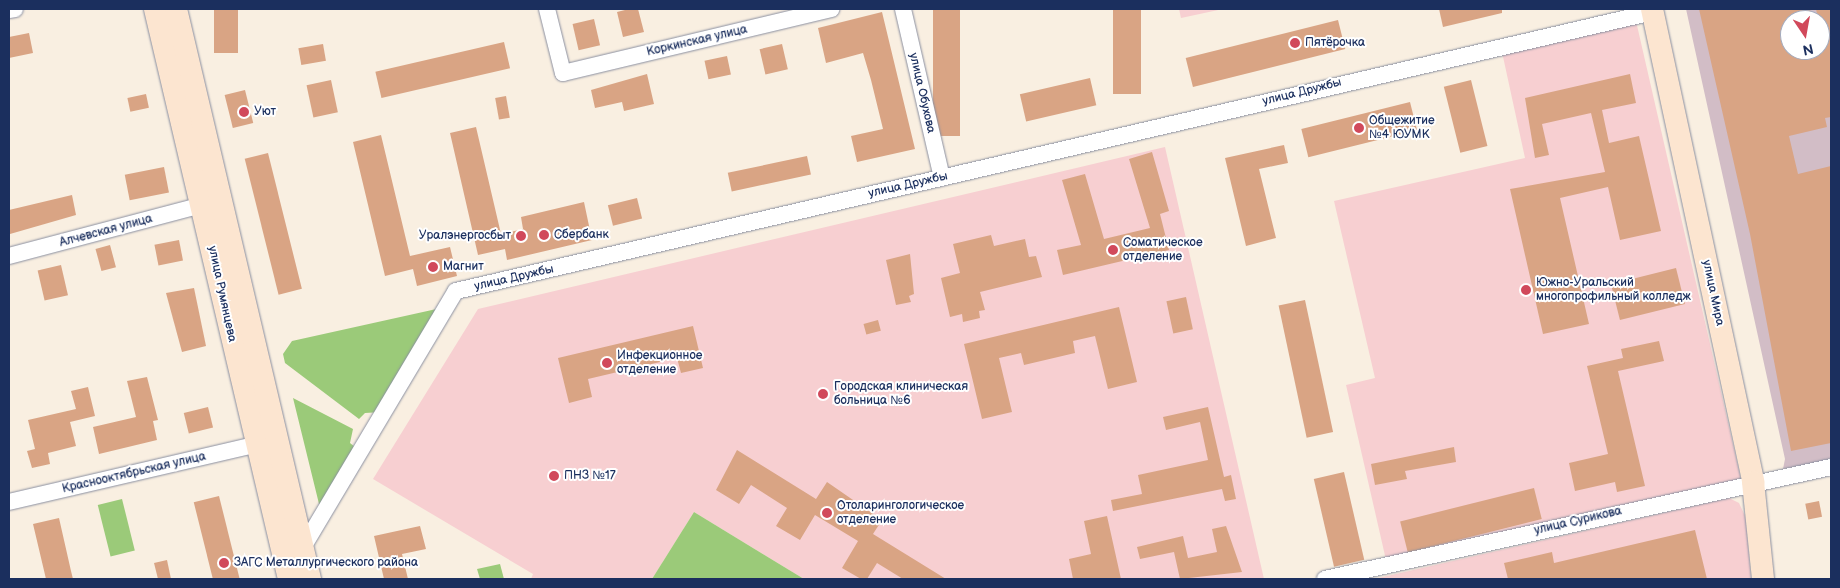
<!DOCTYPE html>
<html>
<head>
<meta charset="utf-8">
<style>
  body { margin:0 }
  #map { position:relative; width:1840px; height:588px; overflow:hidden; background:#f9efe1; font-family:"Balsamiq Sans",sans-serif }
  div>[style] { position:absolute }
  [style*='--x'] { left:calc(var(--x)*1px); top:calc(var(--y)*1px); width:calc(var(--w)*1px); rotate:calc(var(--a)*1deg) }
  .built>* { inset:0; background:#f7cfd1 }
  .industrial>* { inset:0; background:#d2bdc6 }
  .green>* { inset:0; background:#9bca79; transform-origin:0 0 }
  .building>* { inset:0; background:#d9a484; transform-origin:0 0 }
  .roads { filter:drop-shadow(0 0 1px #8a8fa0) drop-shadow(0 0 1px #8a8fa0) }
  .street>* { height:16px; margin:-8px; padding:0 8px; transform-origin:8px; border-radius:8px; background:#fff }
  .secondary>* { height:22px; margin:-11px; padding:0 11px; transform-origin:11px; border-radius:11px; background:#fce5d0 }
  .dots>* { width:14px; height:14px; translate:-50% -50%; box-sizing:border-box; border:2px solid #fff; border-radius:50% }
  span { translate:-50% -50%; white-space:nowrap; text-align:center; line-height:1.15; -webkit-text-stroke:4px #fff; paint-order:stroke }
  .street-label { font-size:12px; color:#1b2f5e }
  .poi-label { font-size:12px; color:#1b2f5e }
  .left { translate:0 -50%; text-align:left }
  .right { translate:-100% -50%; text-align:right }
  .frame { position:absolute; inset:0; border:10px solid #1b2f5e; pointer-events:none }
  .north { position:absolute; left:1780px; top:10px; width:50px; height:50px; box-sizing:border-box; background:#fff; border:1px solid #a4acbf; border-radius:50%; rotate:168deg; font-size:14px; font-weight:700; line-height:20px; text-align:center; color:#1b2f5e }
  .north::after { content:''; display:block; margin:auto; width:18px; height:22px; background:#d1495b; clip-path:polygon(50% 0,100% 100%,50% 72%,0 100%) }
</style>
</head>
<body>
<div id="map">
  <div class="built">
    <i style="clip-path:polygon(1179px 9px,1223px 9px,1181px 18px)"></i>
    <i style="clip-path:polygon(1636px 21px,1741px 479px,1386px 560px,1346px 385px,1375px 378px,1334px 201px,1525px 158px,1502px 52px)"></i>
    <i style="clip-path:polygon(1165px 147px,1264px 579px,804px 579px,694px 512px,652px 579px,531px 579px,533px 574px,373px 479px,478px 309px)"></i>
    <i style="clip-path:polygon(1729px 498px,1739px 503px,1746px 518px,1751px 579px,1374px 579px)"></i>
  </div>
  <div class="industrial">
    <i style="clip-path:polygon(evenodd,1686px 9px,1831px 9px,1831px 460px,1783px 469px,1785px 459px,1686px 9px,1790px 20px,1820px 20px,1820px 50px,1790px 50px,1790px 20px)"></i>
  </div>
  <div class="green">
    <i style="clip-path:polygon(441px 308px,382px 412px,365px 413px,359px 419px,285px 363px,283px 354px,292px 341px)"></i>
    <i style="clip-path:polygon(293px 398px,353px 429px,350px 443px,360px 451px,321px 512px)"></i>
    <i style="left:122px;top:499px;width:53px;height:25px;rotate:76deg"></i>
    <i style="clip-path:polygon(694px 512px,804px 579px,652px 579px)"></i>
    <i style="clip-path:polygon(500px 564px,504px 579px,480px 579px,477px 569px)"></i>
  </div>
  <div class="building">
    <i style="left:214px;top:9px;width:24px;height:44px"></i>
    <i style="clip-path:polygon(629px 9px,638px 9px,644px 32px,623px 37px,617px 12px)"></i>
    <i style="left:933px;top:9px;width:27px;height:127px"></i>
    <i style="left:1113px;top:9px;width:28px;height:85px"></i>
    <i style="clip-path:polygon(1439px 9px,1502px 9px,1502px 13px,1443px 27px)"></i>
    <i style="clip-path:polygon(1699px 9px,1810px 9px,1811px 13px,1790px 18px,1790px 50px,1825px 50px,1816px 9px,1831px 9px,1831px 117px,1825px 118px,1827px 127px,1789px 136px,1798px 174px,1831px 166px,1831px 443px,1791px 451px,1750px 234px)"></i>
    <i style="clip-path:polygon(882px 12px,915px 149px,857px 162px,851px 136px,883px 129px,871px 80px,863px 53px,826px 63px,818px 28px)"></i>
    <i style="left:594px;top:19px;width:27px;height:22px;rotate:77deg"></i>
    <i style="left:1338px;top:20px;width:30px;height:157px;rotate:76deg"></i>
    <i style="clip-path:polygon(29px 33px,33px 53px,9px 58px,9px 37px)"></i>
    <i style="left:504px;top:42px;width:27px;height:132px;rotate:77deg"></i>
    <i style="left:323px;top:44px;width:17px;height:25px;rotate:80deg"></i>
    <i style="left:782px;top:44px;width:26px;height:23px;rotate:77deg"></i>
    <i style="left:727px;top:56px;width:19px;height:23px;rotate:78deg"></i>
    <i style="clip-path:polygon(647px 74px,654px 104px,624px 111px,622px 102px,595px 108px,591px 90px)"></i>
    <i style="clip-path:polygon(1630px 74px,1636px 103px,1602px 110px,1609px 143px,1639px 136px,1661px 231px,1620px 240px,1608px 187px,1560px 198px,1589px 324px,1543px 334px,1510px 189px,1605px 172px,1591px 113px,1542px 124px,1549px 155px,1535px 158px,1525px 98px)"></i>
    <i style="left:1090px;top:78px;width:28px;height:72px;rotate:77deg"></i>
    <i style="left:331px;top:80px;width:33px;height:25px;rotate:78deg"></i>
    <i style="left:1471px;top:80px;width:68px;height:28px;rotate:76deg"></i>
    <i style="left:245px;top:90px;width:34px;height:21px;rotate:76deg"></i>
    <i style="left:146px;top:94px;width:14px;height:19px;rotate:78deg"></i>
    <i style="left:506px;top:96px;width:22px;height:11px;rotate:80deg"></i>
    <i style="left:1410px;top:102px;width:29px;height:112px;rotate:76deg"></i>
    <i style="clip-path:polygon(476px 127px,501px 234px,523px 229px,521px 217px,584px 202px,592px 240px,507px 260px,505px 249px,478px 255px,450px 133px)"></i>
    <i style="clip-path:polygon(381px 135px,410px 256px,450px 247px,457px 276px,417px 286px,413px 269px,385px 276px,353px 142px)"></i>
    <i style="clip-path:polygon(1284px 145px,1288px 163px,1259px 169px,1276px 238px,1246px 246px,1225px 158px)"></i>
    <i style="clip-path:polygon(1152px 152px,1169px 211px,1160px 214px,1169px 250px,1063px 275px,1057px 250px,1081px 245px,1062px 180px,1085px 174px,1104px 239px,1150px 228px,1129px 159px)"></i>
    <i style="left:268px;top:153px;width:140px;height:24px;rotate:76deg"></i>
    <i style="left:807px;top:156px;width:19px;height:81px;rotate:78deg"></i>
    <i style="left:164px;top:167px;width:26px;height:40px;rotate:79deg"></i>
    <i style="clip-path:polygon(72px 195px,76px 215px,10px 234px,9px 210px)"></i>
    <i style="left:637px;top:198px;width:21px;height:30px;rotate:76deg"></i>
    <i style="clip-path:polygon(991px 235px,994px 246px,1025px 239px,1029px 257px,1036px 256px,1042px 277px,980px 292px,985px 310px,979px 311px,980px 318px,963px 322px,962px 314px,950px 317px,941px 278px,960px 273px,953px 244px)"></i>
    <i style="left:179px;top:240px;width:21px;height:25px;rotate:79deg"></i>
    <i style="left:110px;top:245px;width:23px;height:15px;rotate:75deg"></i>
    <i style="clip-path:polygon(910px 254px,914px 294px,909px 296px,911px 302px,896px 305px,886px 260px)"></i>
    <i style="left:61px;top:265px;width:31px;height:24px;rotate:77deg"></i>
    <i style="left:1676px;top:268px;width:37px;height:67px;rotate:76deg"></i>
    <i style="clip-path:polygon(194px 288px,206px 346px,182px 352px,166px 293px)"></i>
    <i style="left:1186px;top:297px;width:33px;height:20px;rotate:78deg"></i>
    <i style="left:1305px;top:300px;width:135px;height:27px;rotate:78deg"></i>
    <i style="clip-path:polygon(1119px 307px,1137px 382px,1108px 389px,1095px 336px,1073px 341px,1075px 353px,1024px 365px,1021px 353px,999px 358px,1012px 412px,982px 419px,964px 344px)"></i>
    <i style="left:878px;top:320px;width:11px;height:15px;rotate:75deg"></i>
    <i style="clip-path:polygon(693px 326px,703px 368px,681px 373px,677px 358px,588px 379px,592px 397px,569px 403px,558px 358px)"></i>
    <i style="clip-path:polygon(1659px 341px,1664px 361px,1618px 371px,1645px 486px,1617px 492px,1615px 482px,1575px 491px,1569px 463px,1608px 454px,1587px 366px,1623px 358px,1621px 349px)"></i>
    <i style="clip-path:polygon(147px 377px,158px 420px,153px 421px,157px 440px,99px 454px,93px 427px,136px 417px,127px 381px)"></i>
    <i style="clip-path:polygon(88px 387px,95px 416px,70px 422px,76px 446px,48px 453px,50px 464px,32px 468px,27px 451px,35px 449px,28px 420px,76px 409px,71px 391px)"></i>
    <i style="left:208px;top:407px;width:21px;height:25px;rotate:76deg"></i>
    <i style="clip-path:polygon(1208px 407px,1224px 477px,1231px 475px,1236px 499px,1225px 501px,1222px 489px,1113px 511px,1111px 500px,1142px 494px,1138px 475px,1208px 460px,1200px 422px,1166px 430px,1163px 417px)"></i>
    <i style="clip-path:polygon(1454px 447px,1456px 462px,1405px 471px,1407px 479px,1375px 485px,1371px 464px)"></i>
    <i style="clip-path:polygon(737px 450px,816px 499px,827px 482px,882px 520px,873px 534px,946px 579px,903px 579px,877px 563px,867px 579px,861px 579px,842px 568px,858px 541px,815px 515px,800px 540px,776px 526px,787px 508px,751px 485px,739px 504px,716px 490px)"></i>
    <i style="left:1344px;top:472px;width:90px;height:31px;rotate:77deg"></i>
    <i style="left:1534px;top:488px;width:32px;height:138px;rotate:76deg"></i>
    <i style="left:219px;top:496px;width:85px;height:26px;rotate:76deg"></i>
    <i style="left:1819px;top:501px;width:16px;height:14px;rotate:79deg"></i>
    <i style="clip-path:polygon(1107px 516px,1121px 579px,1073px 579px,1069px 559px,1091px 554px,1084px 521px)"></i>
    <i style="clip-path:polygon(59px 518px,71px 571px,73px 579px,46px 579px,33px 524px)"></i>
    <i style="clip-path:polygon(420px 526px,426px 549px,402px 554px,408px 579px,384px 579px,374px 536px)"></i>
    <i style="clip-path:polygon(1226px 526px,1242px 572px,1180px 579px,1174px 552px,1140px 559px,1137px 547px,1183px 536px,1188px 558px,1217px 552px,1212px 529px)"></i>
    <i style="clip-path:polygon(1695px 530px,1707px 579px,1508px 579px,1504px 563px,1552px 552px,1554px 563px)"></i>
    <i style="clip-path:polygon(167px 560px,171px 579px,158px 579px,154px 563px)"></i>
  </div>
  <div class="roads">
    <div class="street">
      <i style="--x:547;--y:9;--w:66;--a:76"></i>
      <i style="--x:563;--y:73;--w:276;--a:-13.4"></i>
      <i style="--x:903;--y:9;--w:173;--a:77"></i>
      <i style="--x:9;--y:10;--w:6;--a:-9"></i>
      <i style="--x:9;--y:256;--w:200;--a:-14.8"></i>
      <i style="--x:9;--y:502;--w:257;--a:-13.1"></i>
      <i style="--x:302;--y:549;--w:300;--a:-59.2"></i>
      <i style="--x:456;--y:291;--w:1229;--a:-13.12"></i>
      <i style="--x:1325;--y:579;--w:518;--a:-12.48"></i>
    </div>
    <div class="secondary">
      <i style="--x:155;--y:9;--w:586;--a:76.77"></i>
      <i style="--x:176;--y:9;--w:586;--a:76.77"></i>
      <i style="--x:1652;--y:9;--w:484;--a:77.9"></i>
      <i style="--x:1753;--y:482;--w:98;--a:84.1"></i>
    </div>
  </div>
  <div class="dots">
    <i style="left:1295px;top:43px;background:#d1495b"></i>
    <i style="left:244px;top:112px;background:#d1495b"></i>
    <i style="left:1359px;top:128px;background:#d1495b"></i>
    <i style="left:544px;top:235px;background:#d1495b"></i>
    <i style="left:521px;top:236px;background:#d1495b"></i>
    <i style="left:1113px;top:250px;background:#d1495b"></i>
    <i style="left:433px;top:267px;background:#d1495b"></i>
    <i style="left:1526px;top:290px;background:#d1495b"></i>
    <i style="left:607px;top:363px;background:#d1495b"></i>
    <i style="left:823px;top:394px;background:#d1495b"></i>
    <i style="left:554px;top:476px;background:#d1495b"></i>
    <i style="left:827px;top:513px;background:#d1495b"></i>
    <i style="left:224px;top:563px;background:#d1495b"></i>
  </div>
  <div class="street-label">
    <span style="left:697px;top:41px;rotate:-13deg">Коркинская улица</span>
    <span style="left:1302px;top:92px;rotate:-14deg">улица Дружбы</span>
    <span style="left:922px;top:93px;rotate:77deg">улица Обухова</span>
    <span style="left:908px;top:185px;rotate:-13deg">улица Дружбы</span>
    <span style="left:106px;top:231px;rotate:-15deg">Алчевская улица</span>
    <span style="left:514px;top:278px;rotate:-13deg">улица Дружбы</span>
    <span style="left:1713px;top:293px;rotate:78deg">улица Мира</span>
    <span style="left:222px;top:294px;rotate:78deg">улица Румянцева</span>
    <span style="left:134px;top:473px;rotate:-13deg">Краснооктябрьская улица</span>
    <span style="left:1578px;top:521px;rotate:-13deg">улица Сурикова</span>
  </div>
  <div class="poi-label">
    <span class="left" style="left:1305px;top:43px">Пятёрочка</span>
    <span class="left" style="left:254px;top:112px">Уют</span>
    <span class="left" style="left:1369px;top:128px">Общежитие<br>№4 ЮУМК</span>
    <span class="left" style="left:554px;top:235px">Сбербанк</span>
    <span class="right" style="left:511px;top:236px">Уралэнергосбыт</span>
    <span class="left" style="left:1123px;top:250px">Соматическое<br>отделение</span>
    <span class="left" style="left:443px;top:267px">Магнит</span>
    <span class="left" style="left:1536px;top:290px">Южно-Уральский<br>многопрофильный колледж</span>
    <span class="left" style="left:617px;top:363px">Инфекционное<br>отделение</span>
    <span class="left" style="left:834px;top:394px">Городская клиническая<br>больница №6</span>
    <span class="left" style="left:564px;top:476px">ПНЗ №17</span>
    <span class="left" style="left:837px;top:513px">Отоларингологическое<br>отделение</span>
    <span class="left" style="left:234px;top:563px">ЗАГС Металлургического района</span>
  </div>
  <div class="frame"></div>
  <div class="north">N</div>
</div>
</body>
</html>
